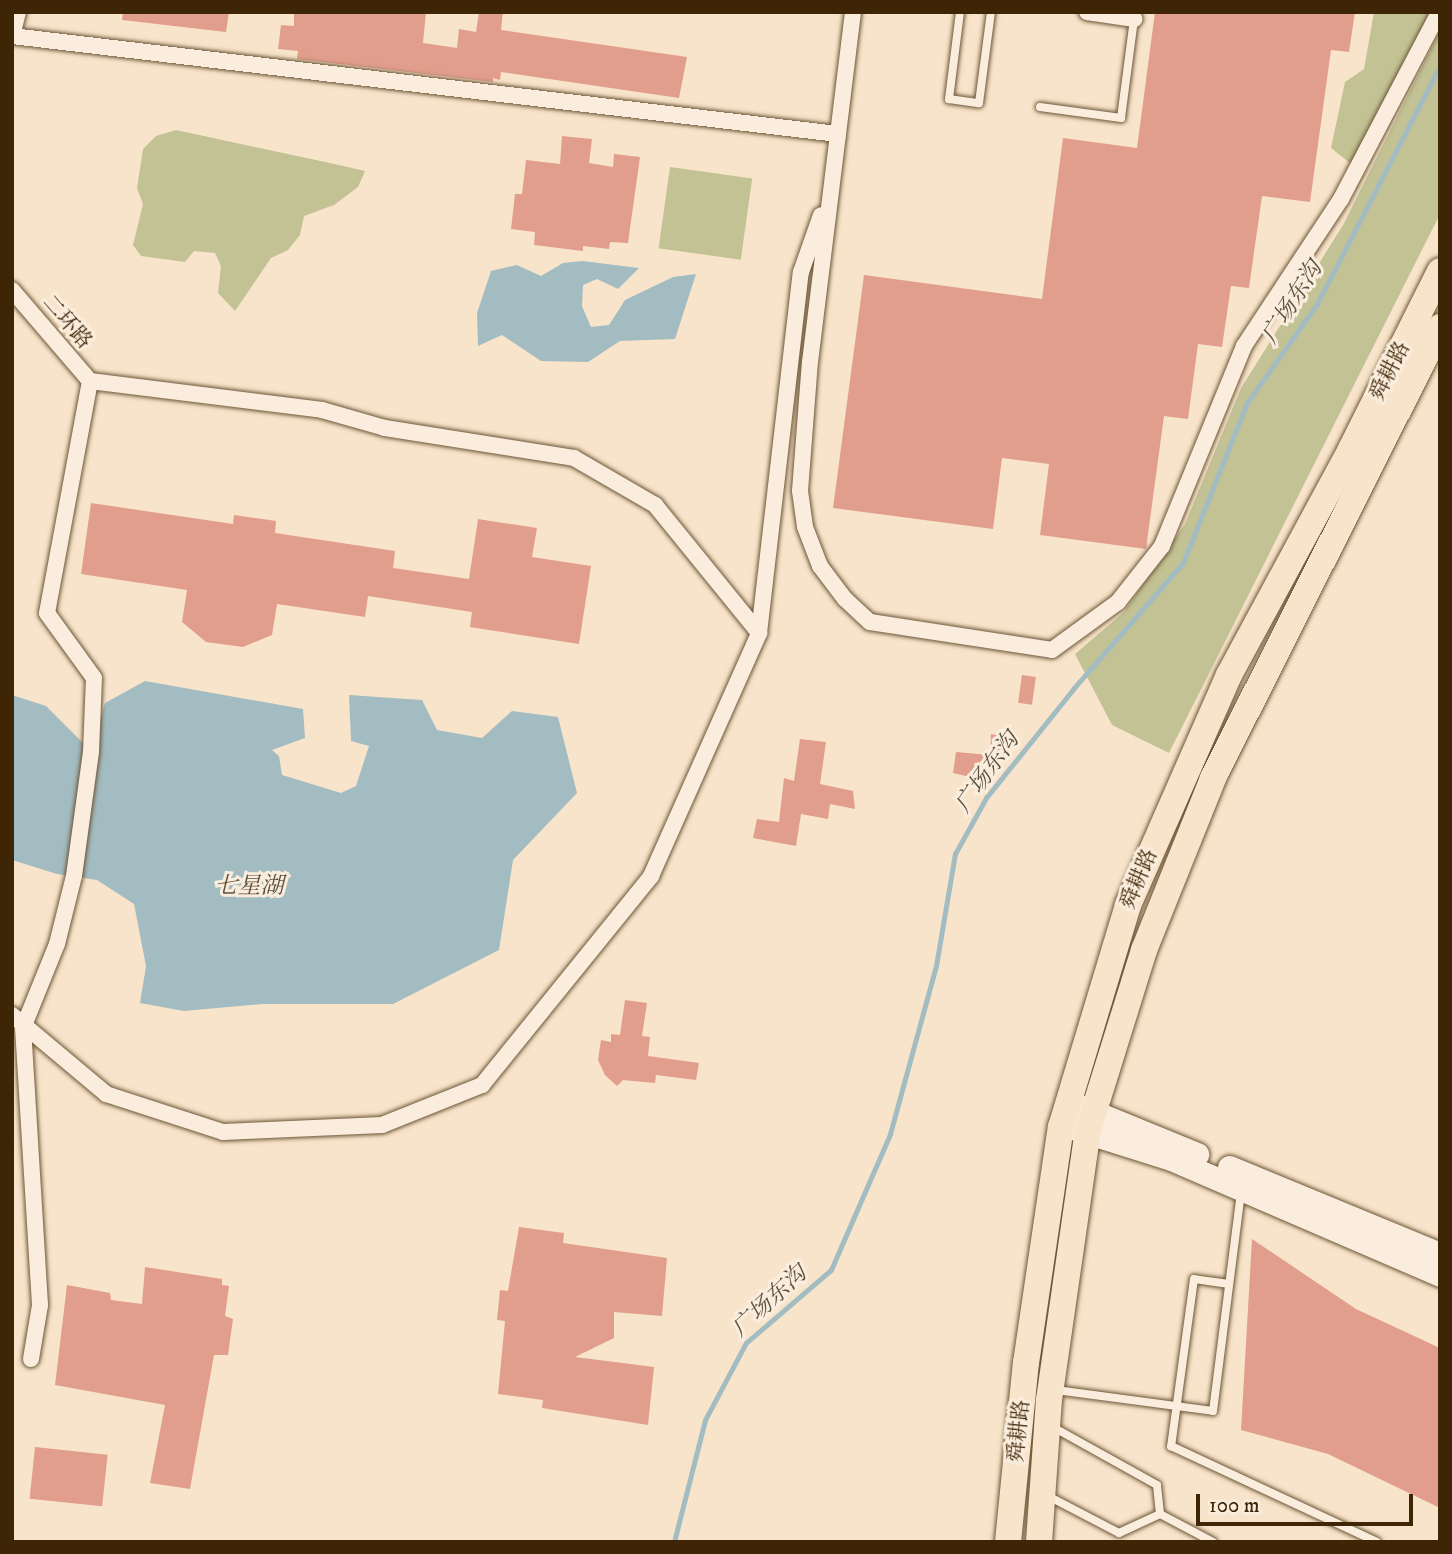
<!DOCTYPE html>
<html>
<head>
<meta charset="utf-8">
<style>
  body { margin:0 }
  #map { position:relative; width:1452px; height:1554px; overflow:hidden; background:#f8e4ca; font-family:"IM FELL DW Pica","Noto Serif SC",serif }
  div>[style] { position:absolute }
  [style*='--x'] { left:calc(var(--x)*1px); top:calc(var(--y)*1px); width:calc(var(--w)*1px); rotate:calc(var(--a)*1deg) }
  .green>* { inset:0; background:#c2c294; transform-origin:0 0 }
  .water>* { inset:0; background:#a3bcc2 }
  .stream>* { height:4.5px; margin:-2.25px; padding:0 2.25px; transform-origin:2.25px; border-radius:2.25px; background:#a3bcc2 }
  .building>* { inset:0; background:#e29e8c; transform-origin:0 0 }
  .roads { filter:drop-shadow(0 0 2px #6c5536) drop-shadow(0 0 2px #6c5536) }
  .service>* { height:8px; margin:-4px; padding:0 4px; transform-origin:4px; border-radius:4px; background:#faeddd }
  .minor>* { height:16px; margin:-8px; padding:0 8px; transform-origin:8px; border-radius:8px; background:#faeddd }
  .secondary>* { height:23px; margin:-11.5px; padding:0 11.5px; transform-origin:11.5px; border-radius:11.5px; background:#faeddd }
  .primary>* { height:26px; margin:-13px; padding:0 13px; transform-origin:13px; border-radius:13px; background:#f8e4ca }
  span { translate:-50% -50%; white-space:nowrap; text-align:center; line-height:1.15; -webkit-text-stroke:6px #faeddd; paint-order:stroke }
  .street-label { font-size:21px; color:#3e2505 }
  .water-label { font-size:23px; color:#5c523e; font-style:italic }
  .frame { position:absolute; inset:0; border:14px solid #3e2505; pointer-events:none }
  .scale { position:absolute; left:1196px; top:1494px; width:217px; height:32px; box-sizing:border-box; border:4px solid #3e2505; border-top:0; padding-left:9px; font-size:21px; line-height:24px; white-space:nowrap; color:#3e2505; -webkit-text-stroke:5px #faeddd; paint-order:stroke }
</style>
</head>
<body>
<div id="map">
  <div class="green">
    <i style="clip-path:polygon(1374px 12px,1431px 12px,1360px 171px,1331px 148px,1345px 82px,1364px 69px)"></i>
    <i style="clip-path:polygon(1440px 31px,1440px 214px,1169px 753px,1112px 725px,1075px 654px,1124px 612px,1185px 524px,1241px 388px,1343px 225px)"></i>
    <i style="clip-path:polygon(176px 130px,339px 165px,365px 171px,358px 187px,334px 205px,304px 216px,300px 235px,288px 250px,271px 258px,235px 311px,218px 293px,221px 266px,215px 253px,194px 251px,185px 262px,141px 256px,133px 245px,143px 204px,137px 188px,143px 149px,156px 136px)"></i>
    <i style="left:670px;top:167px;width:83px;height:82px;rotate:8deg"></i>
  </div>
  <div class="water">
    <i style="clip-path:polygon(582px 261px,639px 268px,618px 289px,597px 279px,583px 285px,582px 306px,591px 327px,609px 325px,625px 300px,673px 277px,696px 274px,675px 339px,620px 341px,588px 362px,541px 361px,502px 335px,478px 346px,477px 313px,491px 271px,517px 265px,541px 276px,563px 263px)"></i>
    <i style="clip-path:polygon(145px 681px,303px 709px,305px 738px,272px 750px,279px 756px,282px 775px,341px 793px,356px 786px,369px 746px,351px 741px,349px 695px,422px 700px,437px 730px,482px 738px,512px 711px,558px 717px,577px 793px,513px 860px,499px 950px,393px 1004px,263px 1004px,184px 1011px,140px 1003px,146px 966px,134px 904px,97px 880px,57px 874px,12px 860px,12px 695px,46px 706px,91px 751px,105px 703px)"></i>
  </div>
  <div class="stream">
    <i style="--x:674;--y:1542;--w:126;--a:-75.7"></i>
    <i style="--x:705;--y:1420;--w:87;--a:-62"></i>
    <i style="--x:746;--y:1343;--w:112;--a:-40.7"></i>
    <i style="--x:831;--y:1270;--w:148;--a:-66.5"></i>
    <i style="--x:890;--y:1134;--w:174;--a:-74.7"></i>
    <i style="--x:936;--y:966;--w:114;--a:-80.4"></i>
    <i style="--x:955;--y:854;--w:64;--a:-61"></i>
    <i style="--x:986;--y:798;--w:141;--a:-51.3"></i>
    <i style="--x:1074;--y:688;--w:166;--a:-48.9"></i>
    <i style="--x:1183;--y:563;--w:172;--a:-68.2"></i>
    <i style="--x:1247;--y:403;--w:121;--a:-54.7"></i>
    <i style="--x:1317;--y:304;--w:268;--a:-62.7"></i>
  </div>
  <div class="building">
    <i style="clip-path:polygon(123px 12px,229px 12px,226px 32px,122px 20px)"></i>
    <i style="clip-path:polygon(294px 12px,426px 12px,423px 43px,457px 48px,459px 29px,476px 32px,479px 12px,503px 12px,501px 30px,687px 57px,679px 98px,501px 72px,500px 80px,493px 78px,493px 82px,297px 59px,298px 51px,278px 49px,281px 25px,294px 26px)"></i>
    <i style="clip-path:polygon(1155px 12px,1355px 12px,1349px 52px,1331px 50px,1310px 202px,1262px 196px,1249px 288px,1231px 286px,1222px 347px,1198px 344px,1188px 419px,1164px 416px,1146px 549px,1040px 535px,1049px 464px,1002px 458px,993px 529px,833px 508px,864px 275px,1042px 299px,1063px 138px,1137px 148px)"></i>
    <i style="clip-path:polygon(562px 136px,592px 139px,589px 163px,613px 167px,614px 154px,640px 157px,628px 243px,610px 242px,609px 249px,583px 246px,583px 251px,534px 245px,535px 232px,511px 229px,515px 194px,522px 194px,526px 160px,560px 164px)"></i>
    <i style="clip-path:polygon(91px 503px,233px 524px,234px 515px,276px 521px,275px 533px,395px 551px,393px 568px,469px 579px,478px 519px,537px 528px,532px 557px,591px 566px,579px 644px,470px 627px,472px 612px,368px 596px,365px 617px,277px 604px,272px 635px,243px 647px,206px 642px,182px 622px,187px 590px,81px 574px)"></i>
    <i style="left:1022px;top:675px;width:14px;height:28px;rotate:8deg"></i>
    <i style="clip-path:polygon(991px 734px,1006px 737px,991px 782px,953px 773px,956px 752px,990px 755px)"></i>
    <i style="clip-path:polygon(800px 739px,826px 742px,820px 784px,853px 791px,855px 809px,830px 804px,828px 819px,801px 814px,796px 846px,753px 838px,757px 819px,779px 822px,784px 778px,794px 781px)"></i>
    <i style="clip-path:polygon(625px 1000px,647px 1003px,642px 1036px,650px 1037px,648px 1056px,699px 1063px,696px 1080px,656px 1075px,655px 1083px,623px 1080px,617px 1086px,605px 1075px,598px 1060px,601px 1040px,611px 1042px,611px 1034px,620px 1035px)"></i>
    <i style="clip-path:polygon(519px 1227px,564px 1233px,563px 1243px,667px 1258px,662px 1316px,614px 1312px,614px 1338px,575px 1357px,654px 1367px,648px 1425px,542px 1408px,543px 1400px,498px 1394px,505px 1321px,497px 1320px,500px 1290px,508px 1291px)"></i>
    <i style="clip-path:polygon(1252px 1239px,1356px 1309px,1440px 1348px,1440px 1508px,1328px 1454px,1241px 1430px)"></i>
    <i style="clip-path:polygon(145px 1267px,222px 1279px,222px 1285px,229px 1286px,225px 1316px,233px 1319px,228px 1355px,214px 1355px,190px 1489px,150px 1483px,165px 1405px,55px 1385px,67px 1285px,110px 1293px,111px 1300px,142px 1304px)"></i>
    <i style="left:35px;top:1447px;width:73px;height:52px;rotate:6deg"></i>
  </div>
  <div class="roads">
    <div class="service">
      <i style="--x:960;--y:12;--w:88;--a:97.2"></i>
      <i style="--x:949;--y:99;--w:30;--a:8"></i>
      <i style="--x:979;--y:103;--w:92;--a:-82.5"></i>
      <i style="--x:1040;--y:107;--w:82;--a:7.7"></i>
      <i style="--x:1121;--y:118;--w:100;--a:-82.5"></i>
      <i style="--x:1229;--y:1284;--w:35;--a:-172"></i>
      <i style="--x:1194;--y:1279;--w:169;--a:97.8"></i>
      <i style="--x:1171;--y:1446;--w:227;--a:25"></i>
      <i style="--x:1056;--y:1390;--w:158;--a:7.6"></i>
      <i style="--x:1213;--y:1411;--w:221;--a:-82.7"></i>
      <i style="--x:1048;--y:1496;--w:80;--a:27.5"></i>
      <i style="--x:1119;--y:1533;--w:45;--a:-24.9"></i>
      <i style="--x:1160;--y:1514;--w:29;--a:-96"></i>
      <i style="--x:1157;--y:1485;--w:119;--a:-150.9"></i>
      <i style="--x:1160;--y:1514;--w:60;--a:27.8"></i>
    </div>
    <div class="minor">
      <i style="--x:853;--y:12;--w:352;--a:97"></i>
      <i style="--x:810;--y:361;--w:130;--a:94.4"></i>
      <i style="--x:800;--y:491;--w:36;--a:82"></i>
      <i style="--x:805;--y:527;--w:42;--a:69"></i>
      <i style="--x:820;--y:566;--w:41;--a:52.9"></i>
      <i style="--x:845;--y:599;--w:34;--a:43"></i>
      <i style="--x:870;--y:622;--w:184;--a:8.7"></i>
      <i style="--x:1052;--y:650;--w:82;--a:-36"></i>
      <i style="--x:1118;--y:602;--w:71;--a:-51.8"></i>
      <i style="--x:1162;--y:546;--w:216;--a:-67.7"></i>
      <i style="--x:1244;--y:346;--w:176;--a:-56.6"></i>
      <i style="--x:1341;--y:199;--w:211;--a:-62.3"></i>
      <i style="--x:1087;--y:12;--w:48;--a:8.5"></i>
      <i style="--x:12;--y:36;--w:832;--a:6.77"></i>
      <i style="--x:12;--y:36;--w:25;--a:-76"></i>
      <i style="--x:12;--y:290;--w:120;--a:49.4"></i>
      <i style="--x:12;--y:1015;--w:123;--a:40"></i>
      <i style="--x:106;--y:1094;--w:123;--a:18"></i>
      <i style="--x:223;--y:1132;--w:159;--a:-2.5"></i>
      <i style="--x:382;--y:1125;--w:108;--a:-21.8"></i>
      <i style="--x:482;--y:1085;--w:269;--a:-51"></i>
      <i style="--x:651;--y:876;--w:266;--a:-66"></i>
      <i style="--x:759;--y:633;--w:363;--a:-83.4"></i>
      <i style="--x:801;--y:272;--w:60;--a:-70.7"></i>
      <i style="--x:31;--y:1359;--w:55;--a:-80.5"></i>
      <i style="--x:40;--y:1305;--w:278;--a:-93.5"></i>
      <i style="--x:23;--y:1028;--w:91;--a:-68"></i>
      <i style="--x:57;--y:944;--w:70;--a:-76"></i>
      <i style="--x:74;--y:876;--w:125;--a:-82.2"></i>
      <i style="--x:91;--y:752;--w:74;--a:-87.7"></i>
      <i style="--x:94;--y:678;--w:80;--a:-125.9"></i>
      <i style="--x:47;--y:613;--w:236;--a:-79.5"></i>
      <i style="--x:90;--y:381;--w:234;--a:7.1"></i>
      <i style="--x:322;--y:410;--w:66;--a:15.9"></i>
      <i style="--x:385;--y:428;--w:191;--a:9"></i>
      <i style="--x:574;--y:458;--w:94;--a:30.1"></i>
      <i style="--x:655;--y:505;--w:165;--a:50.9"></i>
    </div>
    <div class="secondary">
      <i style="--x:1077;--y:1105;--w:130;--a:22.2"></i>
      <i style="--x:1073;--y:1128;--w:103;--a:17.6"></i>
      <i style="--x:1171;--y:1159;--w:293;--a:23.3"></i>
      <i style="--x:1229;--y:1167;--w:228;--a:22.4"></i>
    </div>
    <div class="primary">
      <i style="--x:1008;--y:1542;--w:180;--a:-84.3"></i>
      <i style="--x:1026;--y:1363;--w:239;--a:-81.6"></i>
      <i style="--x:1061;--y:1127;--w:232;--a:-73.2"></i>
      <i style="--x:1128;--y:905;--w:251;--a:-66.3"></i>
      <i style="--x:1229;--y:675;--w:257;--a:-61.6"></i>
      <i style="--x:1351;--y:449;--w:199;--a:-63.4"></i>
      <i style="--x:1039;--y:1542;--w:142;--a:-86"></i>
      <i style="--x:1049;--y:1400;--w:273;--a:-81.8"></i>
      <i style="--x:1088;--y:1130;--w:189;--a:-72.7"></i>
      <i style="--x:1144;--y:950;--w:185;--a:-68.1"></i>
      <i style="--x:1213;--y:778;--w:505;--a:-63.28"></i>
    </div>
  </div>
  <div class="street-label">
    <span style="left:67px;top:322px;rotate:49deg">二环路</span>
    <span style="left:1390px;top:371px;rotate:-63deg">舜耕路</span>
    <span style="left:1139px;top:879px;rotate:-67deg">舜耕路</span>
    <span style="left:1019px;top:1431px;rotate:-84deg">舜耕路</span>
  </div>
  <div class="water-label">
    <span style="left:1293px;top:303px;rotate:-58deg">广场东沟</span>
    <span style="left:988px;top:773px;rotate:-55deg">广场东沟</span>
    <span style="left:249px;top:887px">七星湖</span>
    <span style="left:770px;top:1302px;rotate:-43deg">广场东沟</span>
  </div>
  <div class="frame"></div>
  <div class="scale">100 m</div>
</div>
</body>
</html>
